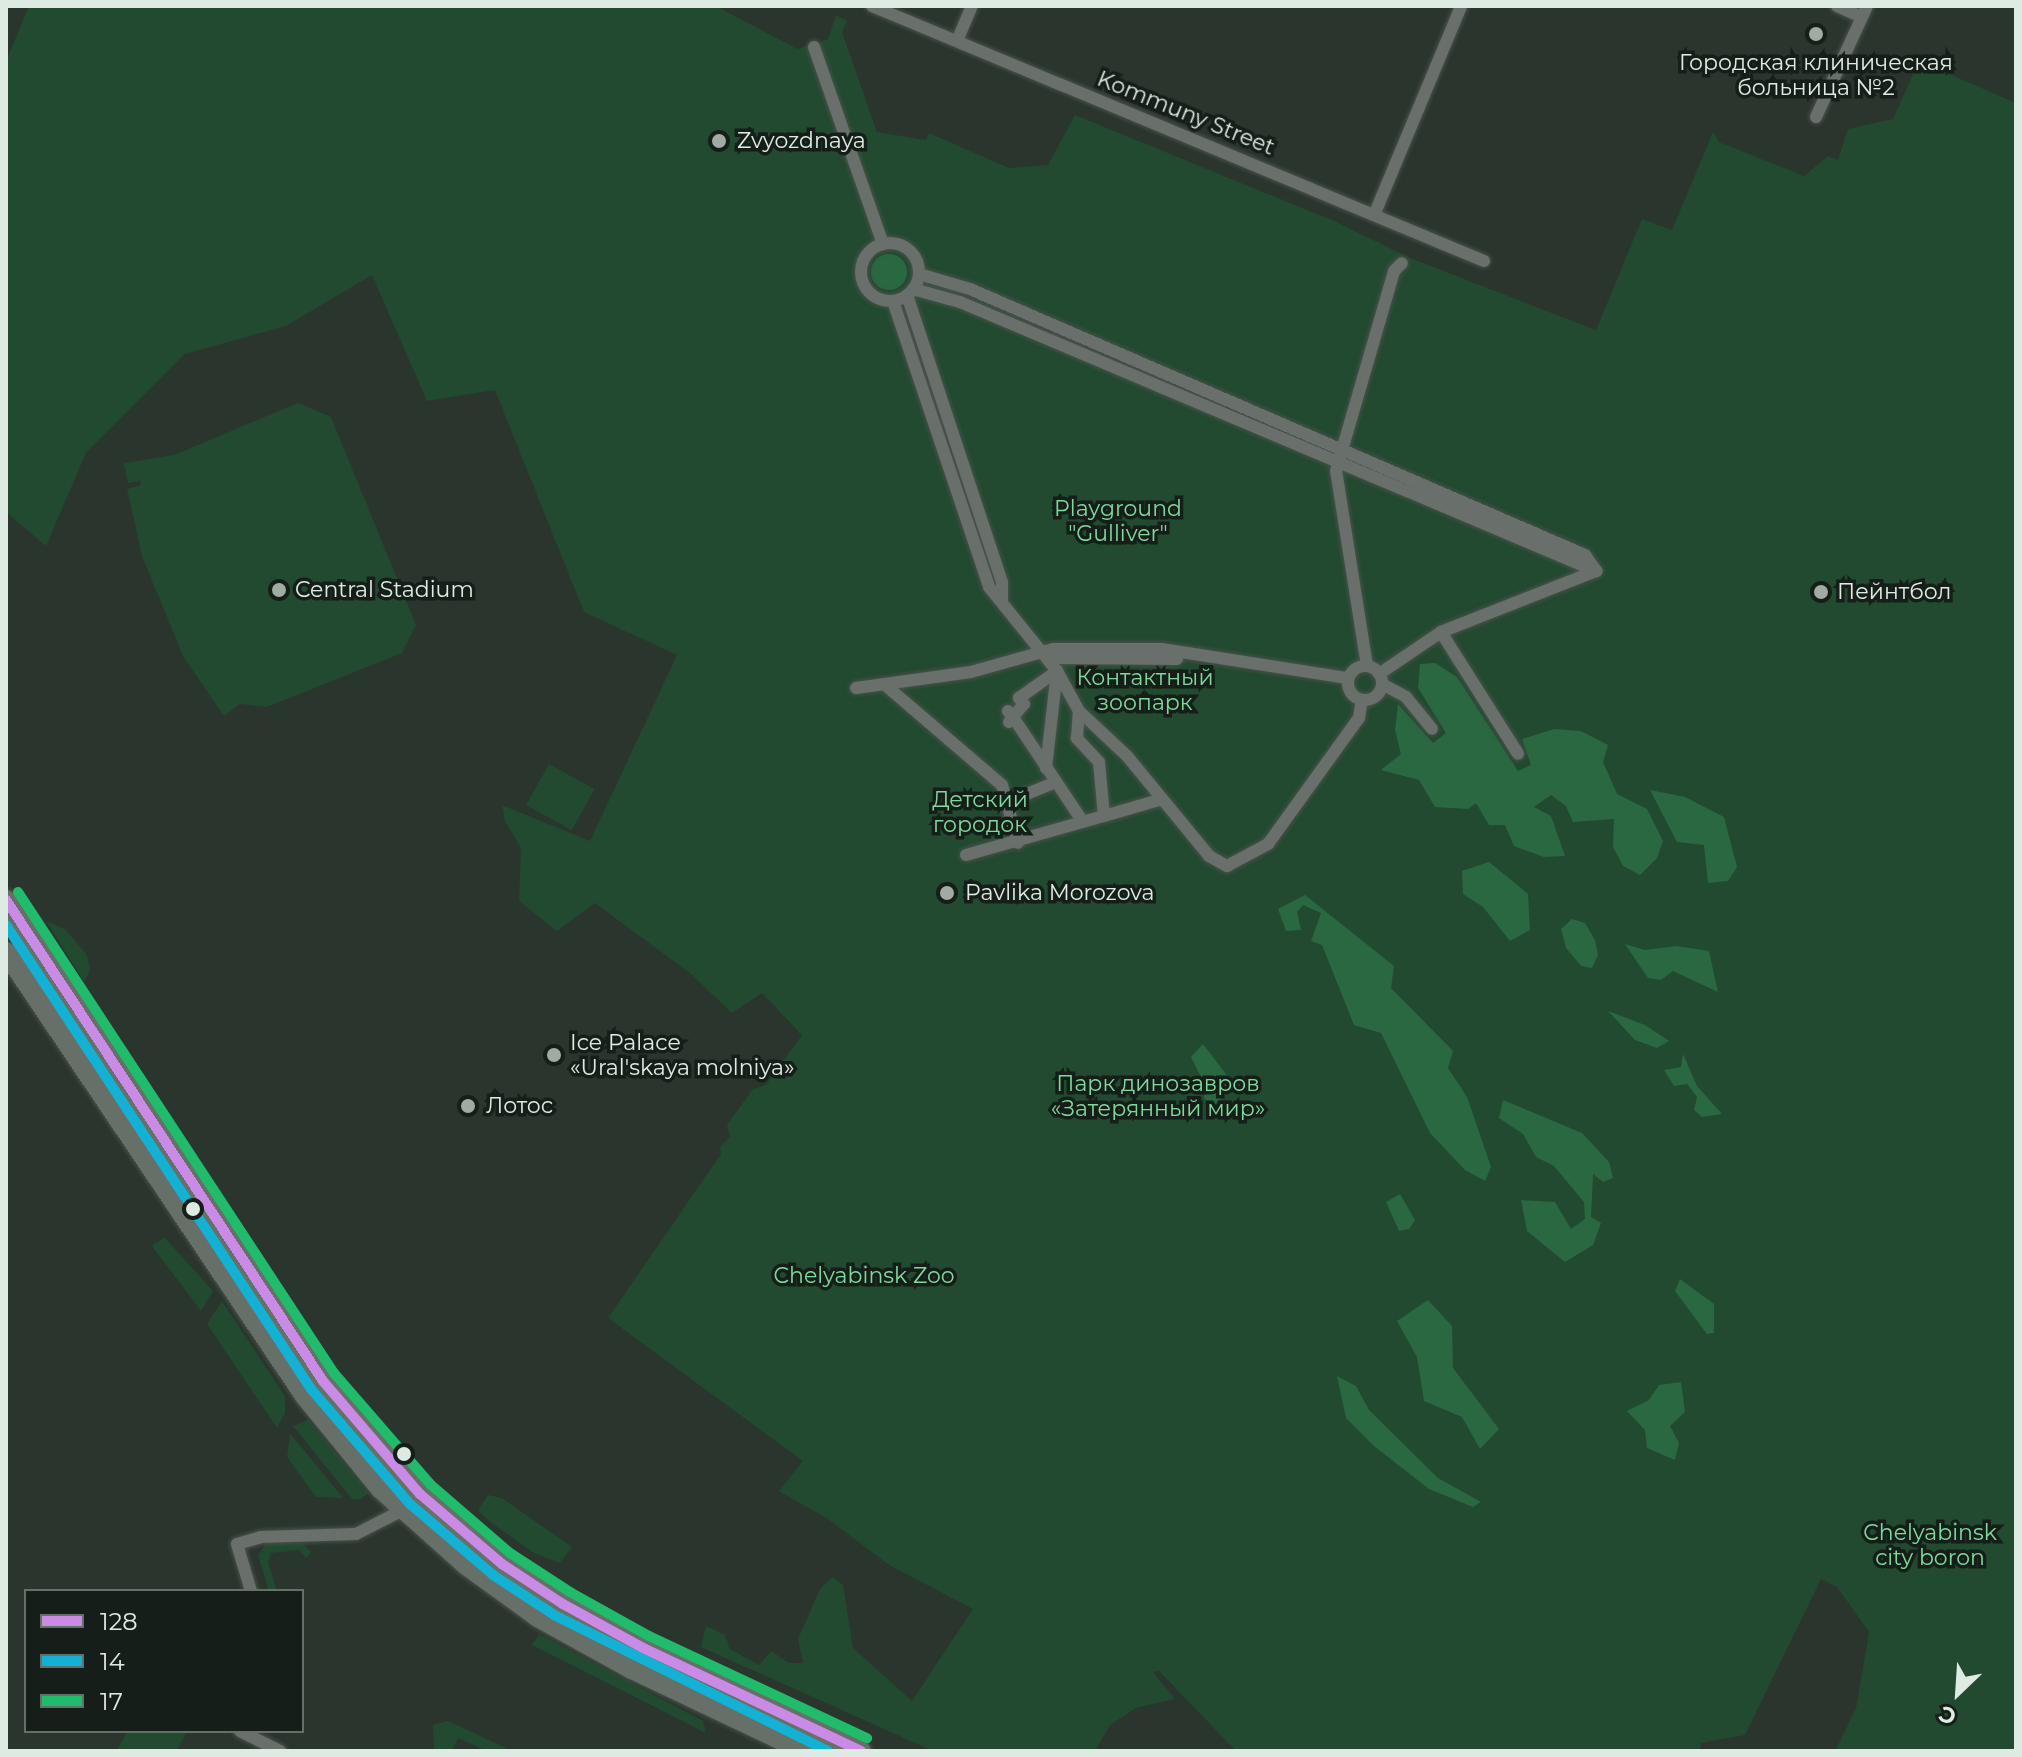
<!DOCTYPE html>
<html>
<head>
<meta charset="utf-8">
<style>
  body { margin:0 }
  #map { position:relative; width:2022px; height:1757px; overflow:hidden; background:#2a352d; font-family:Montserrat,sans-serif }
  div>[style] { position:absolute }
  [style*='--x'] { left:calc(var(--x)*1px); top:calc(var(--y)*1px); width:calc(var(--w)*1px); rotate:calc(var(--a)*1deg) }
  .green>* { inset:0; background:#214a30; transform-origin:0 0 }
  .water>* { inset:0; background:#2a6841 }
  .round { border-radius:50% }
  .roads { filter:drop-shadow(0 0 2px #48514b) drop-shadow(0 0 2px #48514b) }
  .street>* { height:12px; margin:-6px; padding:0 6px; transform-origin:6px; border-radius:6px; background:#696f6a }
  .street>.ring { margin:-6px; padding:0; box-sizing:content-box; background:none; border:12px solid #696f6a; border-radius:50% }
  .primary>* { height:20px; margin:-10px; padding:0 10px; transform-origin:10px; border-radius:10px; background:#676f69 }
  .bus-1>* { height:10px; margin:-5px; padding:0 5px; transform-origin:5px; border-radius:5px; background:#ca8be6 }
  .bus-2>* { height:10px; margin:-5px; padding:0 5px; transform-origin:5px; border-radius:5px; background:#13b2d5 }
  .bus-3>* { height:10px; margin:-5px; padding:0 5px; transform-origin:5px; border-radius:5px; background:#20bc6c }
  .dots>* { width:22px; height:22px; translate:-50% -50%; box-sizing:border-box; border:4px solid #151e18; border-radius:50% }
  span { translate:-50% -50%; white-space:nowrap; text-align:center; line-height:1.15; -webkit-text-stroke:7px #151e18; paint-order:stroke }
  .poi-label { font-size:22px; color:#deebe2 }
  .left { translate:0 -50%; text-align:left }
  .street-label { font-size:22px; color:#deebe2 }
  .park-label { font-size:22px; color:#7eda9c }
  .frame { position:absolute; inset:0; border:8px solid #deebe2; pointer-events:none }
  .legend { position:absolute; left:24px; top:1589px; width:280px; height:144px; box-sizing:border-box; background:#151e18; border:2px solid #657069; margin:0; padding:10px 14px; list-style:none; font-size:24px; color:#deebe2 }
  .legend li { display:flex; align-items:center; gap:16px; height:40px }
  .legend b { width:40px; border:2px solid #657069 }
  .north { position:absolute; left:1918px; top:1653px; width:80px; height:80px; -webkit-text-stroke:6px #151e18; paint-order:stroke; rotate:205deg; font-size:22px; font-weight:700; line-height:32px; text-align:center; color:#deebe2 }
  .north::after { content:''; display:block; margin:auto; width:28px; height:36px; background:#deebe2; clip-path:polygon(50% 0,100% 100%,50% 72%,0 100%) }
</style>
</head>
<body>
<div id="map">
  <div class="green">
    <i style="clip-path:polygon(29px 6px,716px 6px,797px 49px,828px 39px,836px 15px,847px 21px,842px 32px,877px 132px,926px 140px,929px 133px,1009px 168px,1048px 165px,1075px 115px,1334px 221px,1410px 258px,1596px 330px,1642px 219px,1672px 230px,1713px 132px,1719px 142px,1804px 176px,1828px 156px,1838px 160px,1848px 129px,1893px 119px,1919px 61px,2016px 103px,2016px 1751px,1835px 1751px,1856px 1708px,1869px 1632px,1837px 1587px,1821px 1579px,1745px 1735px,1701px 1743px,1700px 1751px,1236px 1751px,1159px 1671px,1153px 1672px,1175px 1699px,1136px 1708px,1110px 1725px,1095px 1751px,933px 1751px,701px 1647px,706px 1626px,725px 1635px,730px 1649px,759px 1665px,771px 1651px,789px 1663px,803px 1663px,798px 1639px,820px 1589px,833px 1577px,843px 1585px,853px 1648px,912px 1701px,973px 1609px,889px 1565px,828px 1519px,779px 1491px,803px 1461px,608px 1318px,721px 1154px,720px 1147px,730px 1137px,727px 1125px,753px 1089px,766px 1085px,802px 1035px,762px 993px,732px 1013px,691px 974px,595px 903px,557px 931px,519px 901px,521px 848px,505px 821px,502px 805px,590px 841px,677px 655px,584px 612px,495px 390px,427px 401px,372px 275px,286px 326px,185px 354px,86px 453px,46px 546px,6px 512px,6px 61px)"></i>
    <i style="clip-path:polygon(298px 403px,331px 417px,416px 625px,402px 653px,267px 707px,240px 704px,224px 716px,183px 656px,142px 556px,127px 489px,141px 485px,140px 481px,128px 483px,124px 463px,174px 455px)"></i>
    <i style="left:549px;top:764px;width:52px;height:47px;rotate:29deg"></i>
    <i style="clip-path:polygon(46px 921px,65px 929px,87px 955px,90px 970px,84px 982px)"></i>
    <i style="clip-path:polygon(164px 1237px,213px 1291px,201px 1311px,152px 1246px)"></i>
    <i style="clip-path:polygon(222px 1301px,285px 1396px,285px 1413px,277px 1428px,207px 1324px)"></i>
    <i style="clip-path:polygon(308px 1420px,368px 1493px,361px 1499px,352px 1499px,293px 1426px)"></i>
    <i style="clip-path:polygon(290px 1433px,343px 1498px,316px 1497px,287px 1457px)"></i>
    <i style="clip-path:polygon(488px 1495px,502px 1498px,572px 1547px,560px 1563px,534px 1553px,490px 1522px,478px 1510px)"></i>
    <i style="clip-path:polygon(266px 1543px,303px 1543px,311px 1552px,306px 1558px,299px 1550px,271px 1553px,268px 1562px,277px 1591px,269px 1591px,258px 1555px)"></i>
    <i style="clip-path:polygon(539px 1634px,703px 1721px,706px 1733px,532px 1645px)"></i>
    <i style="clip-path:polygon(448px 1721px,504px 1747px,508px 1751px,487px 1751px,458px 1738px,452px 1751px,434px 1751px,433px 1725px)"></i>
    <i style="clip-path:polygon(128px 1731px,187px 1731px,177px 1751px,116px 1751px)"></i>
  </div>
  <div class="water">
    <i class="round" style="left:871px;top:254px;width:36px;height:36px"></i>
    <i style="clip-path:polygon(1435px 663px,1457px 677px,1518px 771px,1531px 765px,1522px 739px,1554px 729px,1581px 731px,1608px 745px,1603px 762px,1617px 794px,1647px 809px,1663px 841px,1657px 858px,1640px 875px,1623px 866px,1613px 847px,1614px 819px,1573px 822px,1566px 806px,1551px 795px,1534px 807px,1551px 816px,1565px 856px,1544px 857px,1514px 846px,1505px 825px,1489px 825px,1476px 803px,1468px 809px,1435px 807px,1419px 780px,1381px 770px,1401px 754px,1395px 730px,1398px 704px,1433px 743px,1446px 733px,1418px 688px,1420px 664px)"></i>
    <i style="clip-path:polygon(1650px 790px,1685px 797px,1724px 817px,1737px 867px,1728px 881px,1708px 883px,1704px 845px,1677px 842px)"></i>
    <i style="clip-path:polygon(1489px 862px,1528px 894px,1530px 930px,1510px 941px,1483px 907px,1463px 894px,1462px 871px)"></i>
    <i style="clip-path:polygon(1305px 895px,1394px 966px,1391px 988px,1453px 1051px,1448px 1068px,1467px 1097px,1491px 1167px,1485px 1181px,1465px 1170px,1430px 1133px,1381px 1033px,1354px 1025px,1322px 945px,1311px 941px,1321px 913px,1303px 905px,1297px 912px,1301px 930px,1286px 931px,1278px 909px)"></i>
    <i style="clip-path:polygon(1572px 919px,1585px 923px,1595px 940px,1598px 955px,1592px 968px,1581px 966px,1566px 948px,1561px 929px)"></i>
    <i style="clip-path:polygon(1625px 944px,1645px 950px,1677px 946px,1709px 951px,1718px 992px,1673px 971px,1661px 980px,1648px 978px)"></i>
    <i style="clip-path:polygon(1608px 1011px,1645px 1025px,1669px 1041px,1657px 1048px,1635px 1040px)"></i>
    <i style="clip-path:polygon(1203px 1044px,1235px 1086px,1213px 1106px,1204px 1098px,1204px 1083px,1191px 1057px)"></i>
    <i style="clip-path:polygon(1683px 1054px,1697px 1086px,1722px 1114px,1702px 1117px,1694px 1110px,1697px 1097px,1687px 1084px,1674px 1086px,1664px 1070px,1681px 1067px)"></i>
    <i style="clip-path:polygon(1503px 1100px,1582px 1133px,1609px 1162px,1613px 1178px,1603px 1182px,1593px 1174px,1591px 1217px,1601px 1223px,1593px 1245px,1565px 1262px,1527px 1231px,1521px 1200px,1555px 1202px,1571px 1229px,1585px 1219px,1584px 1202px,1554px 1166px,1536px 1157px,1523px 1134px,1499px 1118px)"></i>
    <i style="clip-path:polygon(1400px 1194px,1415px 1220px,1409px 1229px,1399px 1231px,1386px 1202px)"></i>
    <i style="clip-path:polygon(1680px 1279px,1714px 1304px,1714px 1333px,1707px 1334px,1675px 1291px)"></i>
    <i style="clip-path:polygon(1428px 1300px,1452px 1326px,1453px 1368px,1499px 1429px,1480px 1449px,1462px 1417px,1424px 1401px,1417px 1357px,1397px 1321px)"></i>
    <i style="clip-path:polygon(1337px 1376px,1356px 1386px,1369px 1410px,1438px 1478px,1481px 1502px,1473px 1507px,1429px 1489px,1374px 1446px,1346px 1418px)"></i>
    <i style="clip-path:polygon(1681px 1382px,1685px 1412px,1670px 1426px,1679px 1443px,1675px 1460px,1647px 1448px,1645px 1430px,1627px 1411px,1649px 1400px,1659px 1385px)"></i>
  </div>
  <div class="roads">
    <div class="street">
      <i style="--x:872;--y:6;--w:663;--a:22.62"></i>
      <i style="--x:1837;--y:6;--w:27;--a:24"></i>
      <i style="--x:957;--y:41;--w:38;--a:-67"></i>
      <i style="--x:814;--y:47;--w:209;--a:70.7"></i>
      <i style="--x:1816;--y:117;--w:122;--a:-65.3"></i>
      <i style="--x:1375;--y:213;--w:224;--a:-67.4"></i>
      <i class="ring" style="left:861px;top:243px;width:46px;height:46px"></i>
      <i style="--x:919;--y:274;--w:53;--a:16.4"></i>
      <i style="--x:970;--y:289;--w:670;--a:23.39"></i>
      <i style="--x:1585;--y:555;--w:19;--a:55"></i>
      <i style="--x:913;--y:289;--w:49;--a:15.5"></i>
      <i style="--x:960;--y:302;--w:691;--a:22.93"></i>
      <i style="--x:907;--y:295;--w:302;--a:71.7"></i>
      <i style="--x:1002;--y:582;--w:19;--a:90"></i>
      <i style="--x:893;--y:301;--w:302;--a:71.4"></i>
      <i style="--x:989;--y:587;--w:108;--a:51"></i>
      <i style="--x:1057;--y:671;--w:46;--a:61.2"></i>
      <i style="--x:1079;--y:711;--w:66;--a:43.2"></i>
      <i style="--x:1127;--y:756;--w:129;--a:50.6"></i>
      <i style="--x:1209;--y:856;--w:21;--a:29"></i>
      <i style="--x:1227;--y:866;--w:47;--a:-28.2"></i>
      <i style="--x:1268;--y:844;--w:155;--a:-54.2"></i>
      <i style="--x:1359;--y:718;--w:18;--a:-81"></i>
      <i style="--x:1441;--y:632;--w:144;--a:57.7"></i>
      <i style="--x:1040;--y:653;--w:17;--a:17"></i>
      <i style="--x:1056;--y:658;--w:121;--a:0.5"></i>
      <i class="ring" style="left:1348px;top:666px;width:22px;height:22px"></i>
      <i style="--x:1367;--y:666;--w:197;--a:-99"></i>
      <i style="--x:1336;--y:471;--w:208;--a:-73.8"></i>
      <i style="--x:1394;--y:271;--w:11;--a:-45"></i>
      <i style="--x:1379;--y:674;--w:75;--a:-34.1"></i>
      <i style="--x:1441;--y:632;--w:167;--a:-21.5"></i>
      <i style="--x:884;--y:684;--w:155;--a:40.6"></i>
      <i style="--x:1002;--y:785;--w:60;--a:74.6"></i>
      <i style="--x:1382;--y:684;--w:27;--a:28"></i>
      <i style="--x:1406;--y:697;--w:41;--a:50.9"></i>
      <i style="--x:856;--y:688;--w:116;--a:-7.9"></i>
      <i style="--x:971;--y:672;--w:85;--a:-15.7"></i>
      <i style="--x:1053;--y:649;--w:109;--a:0"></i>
      <i style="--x:1162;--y:649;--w:188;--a:8.9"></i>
      <i style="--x:1008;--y:711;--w:8;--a:50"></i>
      <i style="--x:1013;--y:717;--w:17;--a:-50"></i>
      <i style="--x:1024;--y:704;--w:8;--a:-130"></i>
      <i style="--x:1019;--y:698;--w:47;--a:-35.4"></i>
      <i style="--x:1057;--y:671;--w:98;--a:96.5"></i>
      <i style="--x:1009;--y:722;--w:6;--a:-51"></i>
      <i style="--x:1013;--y:717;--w:126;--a:56.3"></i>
      <i style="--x:1007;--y:802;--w:53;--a:-22.2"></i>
      <i style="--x:1104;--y:816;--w:60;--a:-16.3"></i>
      <i style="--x:966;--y:855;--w:143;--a:-15.8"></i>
      <i style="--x:1104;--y:816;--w:54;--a:-95.3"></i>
      <i style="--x:1099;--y:762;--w:33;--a:-133"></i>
      <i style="--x:1077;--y:738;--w:27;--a:-86"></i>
      <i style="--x:251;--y:1591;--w:49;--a:-106.6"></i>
      <i style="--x:237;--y:1544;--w:25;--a:-16"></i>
      <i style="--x:261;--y:1537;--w:95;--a:-1.8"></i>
      <i style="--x:356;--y:1534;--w:53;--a:-27.1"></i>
      <i style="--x:240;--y:1731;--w:45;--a:26.6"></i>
    </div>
    <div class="primary">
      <i style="--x:6;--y:900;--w:576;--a:56.61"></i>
      <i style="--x:323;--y:1381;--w:149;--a:49.4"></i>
      <i style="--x:420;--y:1494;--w:108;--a:40.5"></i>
      <i style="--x:502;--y:1564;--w:73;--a:33.3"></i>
      <i style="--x:563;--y:1604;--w:91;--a:28.8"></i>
      <i style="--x:643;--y:1648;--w:241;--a:25.3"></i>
      <i style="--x:6;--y:952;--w:535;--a:56.04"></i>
      <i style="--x:305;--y:1396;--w:119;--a:50.8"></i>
      <i style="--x:380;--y:1488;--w:115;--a:41.8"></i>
      <i style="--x:466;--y:1565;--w:89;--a:35.8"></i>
      <i style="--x:538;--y:1617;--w:107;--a:29"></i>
      <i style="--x:632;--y:1669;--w:191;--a:25.4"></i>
    </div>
  </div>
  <div class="bus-1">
    <i style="--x:6;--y:900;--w:576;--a:56.61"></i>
    <i style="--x:323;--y:1381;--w:149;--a:49.4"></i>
    <i style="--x:420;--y:1494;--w:108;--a:40.5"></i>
    <i style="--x:502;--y:1564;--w:73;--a:33.3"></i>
    <i style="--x:563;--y:1604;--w:91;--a:28.8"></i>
    <i style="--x:643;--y:1648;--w:241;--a:25.3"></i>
  </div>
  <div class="bus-2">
    <i style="--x:6;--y:925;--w:555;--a:56.68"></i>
    <i style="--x:311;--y:1389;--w:152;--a:49.3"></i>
    <i style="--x:410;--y:1504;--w:109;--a:40.5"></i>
    <i style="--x:493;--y:1575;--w:75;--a:33.1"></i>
    <i style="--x:556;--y:1616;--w:304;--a:26.4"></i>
  </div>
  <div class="bus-3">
    <i style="--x:18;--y:892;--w:576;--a:56.7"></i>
    <i style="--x:334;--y:1373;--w:147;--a:49.1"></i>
    <i style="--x:430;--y:1484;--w:106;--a:40.8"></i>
    <i style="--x:510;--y:1553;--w:72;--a:33"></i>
    <i style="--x:570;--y:1592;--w:90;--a:29.1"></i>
    <i style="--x:649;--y:1636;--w:241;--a:25.1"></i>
  </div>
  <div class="dots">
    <i style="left:1816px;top:34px;background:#9faba3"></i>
    <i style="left:719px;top:141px;background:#9faba3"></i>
    <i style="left:279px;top:590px;background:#9faba3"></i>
    <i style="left:1821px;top:592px;background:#9faba3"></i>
    <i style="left:947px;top:893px;background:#9faba3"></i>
    <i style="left:554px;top:1055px;background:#9faba3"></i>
    <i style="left:468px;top:1106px;background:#9faba3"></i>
    <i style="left:193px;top:1209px;background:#deebe2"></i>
    <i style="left:404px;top:1454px;background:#deebe2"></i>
  </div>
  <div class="poi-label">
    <span style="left:1816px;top:75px">Городская клиническая<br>больница №2</span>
    <span class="left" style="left:737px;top:141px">Zvyozdnaya</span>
    <span class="left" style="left:295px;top:590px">Central Stadium</span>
    <span class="left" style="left:1837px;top:592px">Пейнтбол</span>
    <span class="left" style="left:965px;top:893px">Pavlika Morozova</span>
    <span class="left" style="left:570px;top:1055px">Ice Palace<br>«Ural'skaya molniya»</span>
    <span class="left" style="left:486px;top:1106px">Лотос</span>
  </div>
  <div class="street-label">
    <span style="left:1186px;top:113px;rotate:22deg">Kommuny Street</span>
  </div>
  <div class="park-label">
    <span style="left:1118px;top:521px">Playground<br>"Gulliver"</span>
    <span style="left:1145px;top:690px">Контактный<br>зоопарк</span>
    <span style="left:980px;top:812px">Детский<br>городок</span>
    <span style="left:1158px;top:1096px">Парк динозавров<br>«Затерянный мир»</span>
    <span style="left:864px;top:1276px">Chelyabinsk Zoo</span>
    <span style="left:1930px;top:1545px">Chelyabinsk<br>city boron</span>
  </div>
  <div class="frame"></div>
  <ul class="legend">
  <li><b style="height:10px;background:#ca8be6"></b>128</li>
  <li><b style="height:10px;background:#13b2d5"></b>14</li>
  <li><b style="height:10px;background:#20bc6c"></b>17</li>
  </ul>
  <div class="north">С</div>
</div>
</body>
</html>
